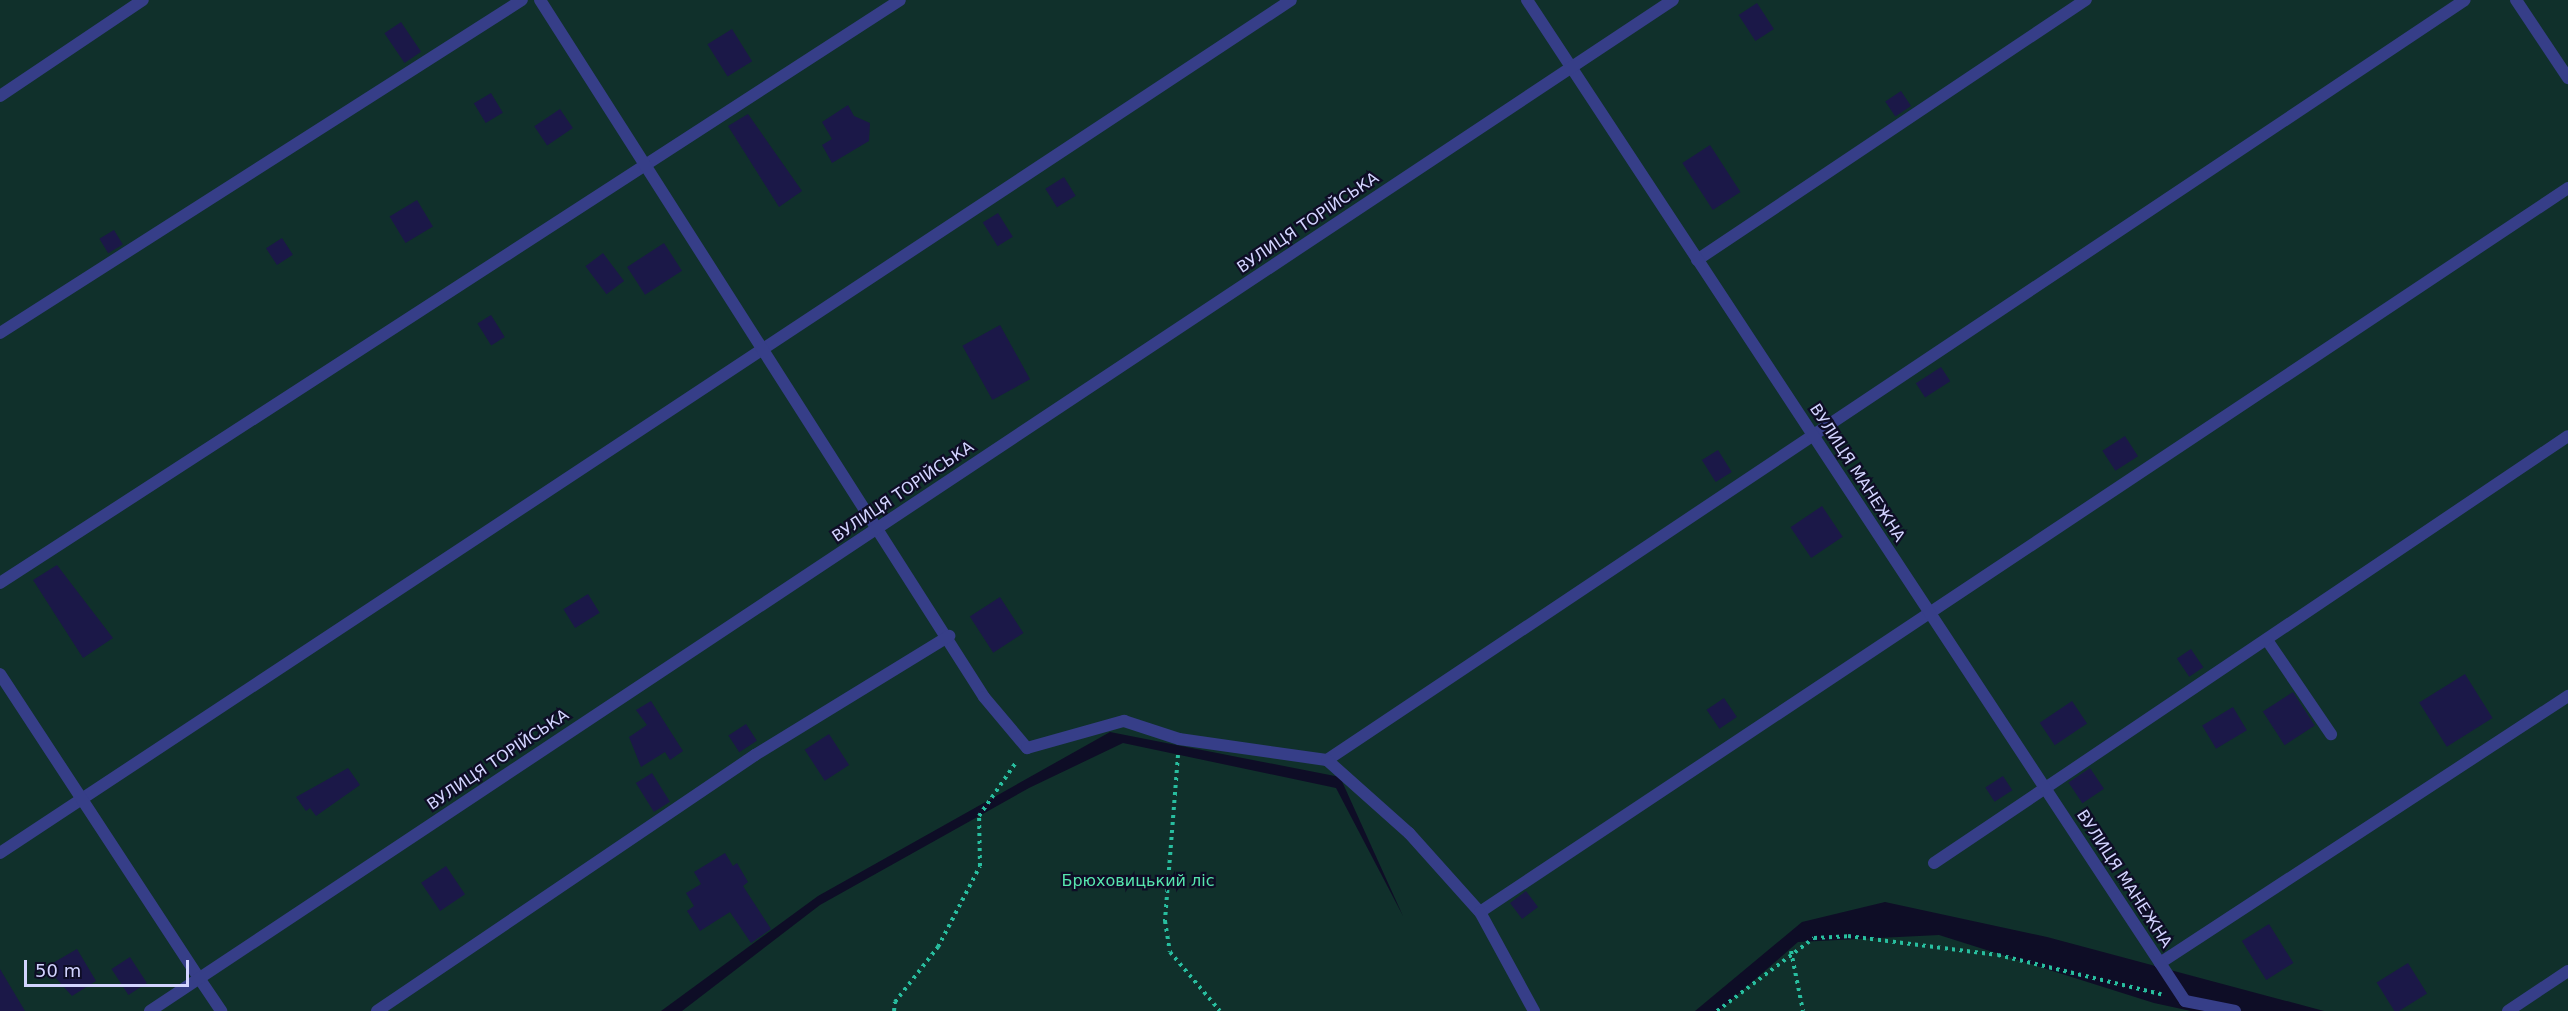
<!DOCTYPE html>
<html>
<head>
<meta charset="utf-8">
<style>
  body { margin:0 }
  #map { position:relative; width:2568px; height:1011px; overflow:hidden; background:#0e0d26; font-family:"DejaVu Sans",sans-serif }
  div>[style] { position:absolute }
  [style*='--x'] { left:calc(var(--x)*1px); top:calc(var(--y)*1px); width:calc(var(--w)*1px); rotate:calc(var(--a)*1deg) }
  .green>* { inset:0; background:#10302b }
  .building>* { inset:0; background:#1b1848; transform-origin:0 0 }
  .path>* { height:4px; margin-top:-2px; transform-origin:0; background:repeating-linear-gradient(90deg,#28be9f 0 3px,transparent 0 7.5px) }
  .service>* { height:12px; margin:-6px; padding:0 6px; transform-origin:6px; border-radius:6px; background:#363e88 }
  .minor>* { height:12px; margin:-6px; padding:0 6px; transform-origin:6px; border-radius:6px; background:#363e88 }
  span { translate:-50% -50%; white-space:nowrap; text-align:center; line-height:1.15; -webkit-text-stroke:4.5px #0e0d26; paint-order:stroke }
  .street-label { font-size:16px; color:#d3d4ff }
  .park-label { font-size:16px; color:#57e6ae }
  .scale { position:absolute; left:24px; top:960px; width:165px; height:27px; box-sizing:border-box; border:3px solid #d3d4ff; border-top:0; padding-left:8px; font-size:18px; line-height:21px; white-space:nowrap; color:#d3d4ff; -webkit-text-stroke:4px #0e0d26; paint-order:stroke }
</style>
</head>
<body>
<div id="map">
  <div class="green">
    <i style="clip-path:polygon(0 0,2568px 0,2568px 1011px,2324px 1011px,2047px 937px,1885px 902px,1802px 922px,1695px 1011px,682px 1011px,820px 905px,1029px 788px,1123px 743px,1336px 788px,1403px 916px,1340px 777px,1110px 732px,818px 896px,661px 1011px,0 1011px)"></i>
    <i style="clip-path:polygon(1939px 935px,2154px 1003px,2191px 1011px,1719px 1011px,1798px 942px)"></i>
  </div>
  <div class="building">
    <i style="left:1757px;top:3px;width:31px;height:22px;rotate:57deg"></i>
    <i style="left:401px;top:22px;width:36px;height:20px;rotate:56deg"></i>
    <i style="left:732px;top:29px;width:38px;height:29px;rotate:58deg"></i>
    <i style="left:1901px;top:91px;width:18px;height:19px;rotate:56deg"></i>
    <i style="left:491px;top:93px;width:23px;height:20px;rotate:59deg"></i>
    <i style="clip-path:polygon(848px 105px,854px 116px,870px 123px,869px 141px,832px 163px,822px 145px,832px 139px,822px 122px)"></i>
    <i style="left:560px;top:109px;width:23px;height:31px;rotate:56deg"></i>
    <i style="clip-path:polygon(748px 114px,802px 191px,779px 207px,728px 126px)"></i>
    <i style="left:1710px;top:145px;width:56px;height:33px;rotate:57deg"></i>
    <i style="left:1064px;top:177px;width:22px;height:22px;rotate:58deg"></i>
    <i style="left:417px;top:200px;width:31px;height:32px;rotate:59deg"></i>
    <i style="left:998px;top:213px;width:28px;height:18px;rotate:58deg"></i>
    <i style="left:114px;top:230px;width:17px;height:17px;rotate:59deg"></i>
    <i style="left:282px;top:238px;width:20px;height:19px;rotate:57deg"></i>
    <i style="left:664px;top:243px;width:33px;height:44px;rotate:57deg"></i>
    <i style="left:603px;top:253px;width:35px;height:22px;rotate:53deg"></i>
    <i style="left:491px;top:315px;width:26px;height:16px;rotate:58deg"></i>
    <i style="left:1000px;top:325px;width:62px;height:43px;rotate:61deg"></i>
    <i style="left:1941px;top:367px;width:17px;height:30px;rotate:57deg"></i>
    <i style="left:2125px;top:436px;width:24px;height:27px;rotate:57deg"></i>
    <i style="left:1718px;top:450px;width:26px;height:19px;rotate:58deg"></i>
    <i style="left:1822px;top:506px;width:37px;height:38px;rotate:56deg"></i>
    <i style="clip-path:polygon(57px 565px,113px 638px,83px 658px,33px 580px)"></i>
    <i style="left:588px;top:594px;width:22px;height:29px;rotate:58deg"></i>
    <i style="left:1000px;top:597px;width:43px;height:36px;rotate:57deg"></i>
    <i style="left:2191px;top:649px;width:22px;height:17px;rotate:56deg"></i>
    <i style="left:2465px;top:674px;width:52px;height:54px;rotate:58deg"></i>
    <i style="left:2293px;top:692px;width:40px;height:36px;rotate:57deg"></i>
    <i style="left:1724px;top:698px;width:23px;height:21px;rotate:56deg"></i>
    <i style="clip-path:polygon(651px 701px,683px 751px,670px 760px,665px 752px,641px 767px,629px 737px,647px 725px,636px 710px)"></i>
    <i style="left:2072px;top:701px;width:27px;height:39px;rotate:56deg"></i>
    <i style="left:2233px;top:707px;width:27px;height:36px;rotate:59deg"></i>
    <i style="left:746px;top:724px;width:20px;height:21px;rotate:57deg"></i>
    <i style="left:829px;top:734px;width:37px;height:29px;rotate:57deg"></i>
    <i style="clip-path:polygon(348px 768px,360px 785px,316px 816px,310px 808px,306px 811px,296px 797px)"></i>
    <i style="left:2090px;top:768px;width:25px;height:26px;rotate:56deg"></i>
    <i style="left:652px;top:773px;width:34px;height:19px;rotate:58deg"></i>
    <i style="left:2003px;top:776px;width:17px;height:21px;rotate:57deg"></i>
    <i style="clip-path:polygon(725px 853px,733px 866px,737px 863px,748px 882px,743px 886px,771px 929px,751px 943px,730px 912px,700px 931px,687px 911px,694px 906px,686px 893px,701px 884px,694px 872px)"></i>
    <i style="left:446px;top:866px;width:34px;height:30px;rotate:56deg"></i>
    <i style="left:1526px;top:891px;width:20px;height:20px;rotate:53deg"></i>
    <i style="left:2269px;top:924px;width:46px;height:32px;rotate:58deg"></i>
    <i style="clip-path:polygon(77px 949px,96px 981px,72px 996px,46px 967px)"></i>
    <i style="left:130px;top:957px;width:31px;height:22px;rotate:57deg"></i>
    <i style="left:2408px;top:963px;width:36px;height:37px;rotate:58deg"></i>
    <i style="clip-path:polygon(0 969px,25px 1011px,0 1011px)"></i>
  </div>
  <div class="path">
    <i style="--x:1178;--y:755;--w:167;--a:94.5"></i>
    <i style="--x:1165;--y:921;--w:31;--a:81"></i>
    <i style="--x:1170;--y:952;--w:77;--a:49.7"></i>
    <i style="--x:1791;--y:951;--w:61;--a:78.7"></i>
    <i style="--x:894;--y:1011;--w:9;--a:-84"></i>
    <i style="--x:895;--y:1002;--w:70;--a:-52"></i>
    <i style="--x:938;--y:947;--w:91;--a:-62.6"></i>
    <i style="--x:980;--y:866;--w:50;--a:-91.1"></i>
    <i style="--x:979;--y:816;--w:67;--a:-55.4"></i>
    <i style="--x:1717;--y:1011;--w:121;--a:-37"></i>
    <i style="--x:1814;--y:938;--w:34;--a:-3"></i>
    <i style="--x:1848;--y:936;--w:151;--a:7.2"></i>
    <i style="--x:1998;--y:955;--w:168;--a:13.5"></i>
  </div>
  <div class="service">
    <i style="--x:0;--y:96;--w:172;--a:-33.9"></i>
    <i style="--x:1697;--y:260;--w:468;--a:-33.8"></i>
    <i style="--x:0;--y:333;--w:619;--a:-32.54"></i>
    <i style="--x:0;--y:583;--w:1072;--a:-32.93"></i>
    <i style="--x:2267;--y:640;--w:114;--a:55.8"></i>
    <i style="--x:1327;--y:760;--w:1368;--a:-33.74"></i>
    <i style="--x:0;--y:853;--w:1547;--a:-33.45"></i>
    <i style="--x:1934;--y:863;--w:764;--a:-33.96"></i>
    <i style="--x:1480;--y:912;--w:1307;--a:-33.64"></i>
    <i style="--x:2160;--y:963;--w:488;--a:-33.2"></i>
    <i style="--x:199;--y:978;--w:40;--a:56"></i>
    <i style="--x:2508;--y:1011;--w:72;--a:-33.7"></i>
  </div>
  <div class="minor">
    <i style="--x:540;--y:0;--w:826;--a:57.5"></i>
    <i style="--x:984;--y:697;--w:67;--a:49.9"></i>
    <i style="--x:1027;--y:748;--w:101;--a:-15.6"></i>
    <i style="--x:1124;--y:721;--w:58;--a:18.1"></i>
    <i style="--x:1179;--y:739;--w:149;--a:8.1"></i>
    <i style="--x:1327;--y:760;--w:110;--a:41.7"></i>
    <i style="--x:1409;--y:833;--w:106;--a:48.1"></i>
    <i style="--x:1480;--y:912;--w:113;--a:61.4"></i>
    <i style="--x:1527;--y:0;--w:1198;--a:56.68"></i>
    <i style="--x:2185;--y:1001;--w:51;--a:11.3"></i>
    <i style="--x:2516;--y:0;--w:94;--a:56.3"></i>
    <i style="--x:0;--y:674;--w:363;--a:56.8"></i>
    <i style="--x:150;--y:1011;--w:1828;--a:-33.58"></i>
    <i style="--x:377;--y:1011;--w:457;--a:-34.1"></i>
    <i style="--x:755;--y:755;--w:228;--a:-31.5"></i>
  </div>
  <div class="street-label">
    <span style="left:1308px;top:223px;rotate:-34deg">ВУЛИЦЯ ТОРІЙСЬКА</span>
    <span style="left:1857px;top:473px;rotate:57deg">ВУЛИЦЯ МАНЕЖНА</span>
    <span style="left:903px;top:492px;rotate:-34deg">ВУЛИЦЯ ТОРІЙСЬКА</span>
    <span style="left:498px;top:760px;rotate:-34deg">ВУЛИЦЯ ТОРІЙСЬКА</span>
    <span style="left:2124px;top:879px;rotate:57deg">ВУЛИЦЯ МАНЕЖНА</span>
  </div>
  <div class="park-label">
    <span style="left:1138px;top:881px">Брюховицький ліс</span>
  </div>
  <div class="scale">50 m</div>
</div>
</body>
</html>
